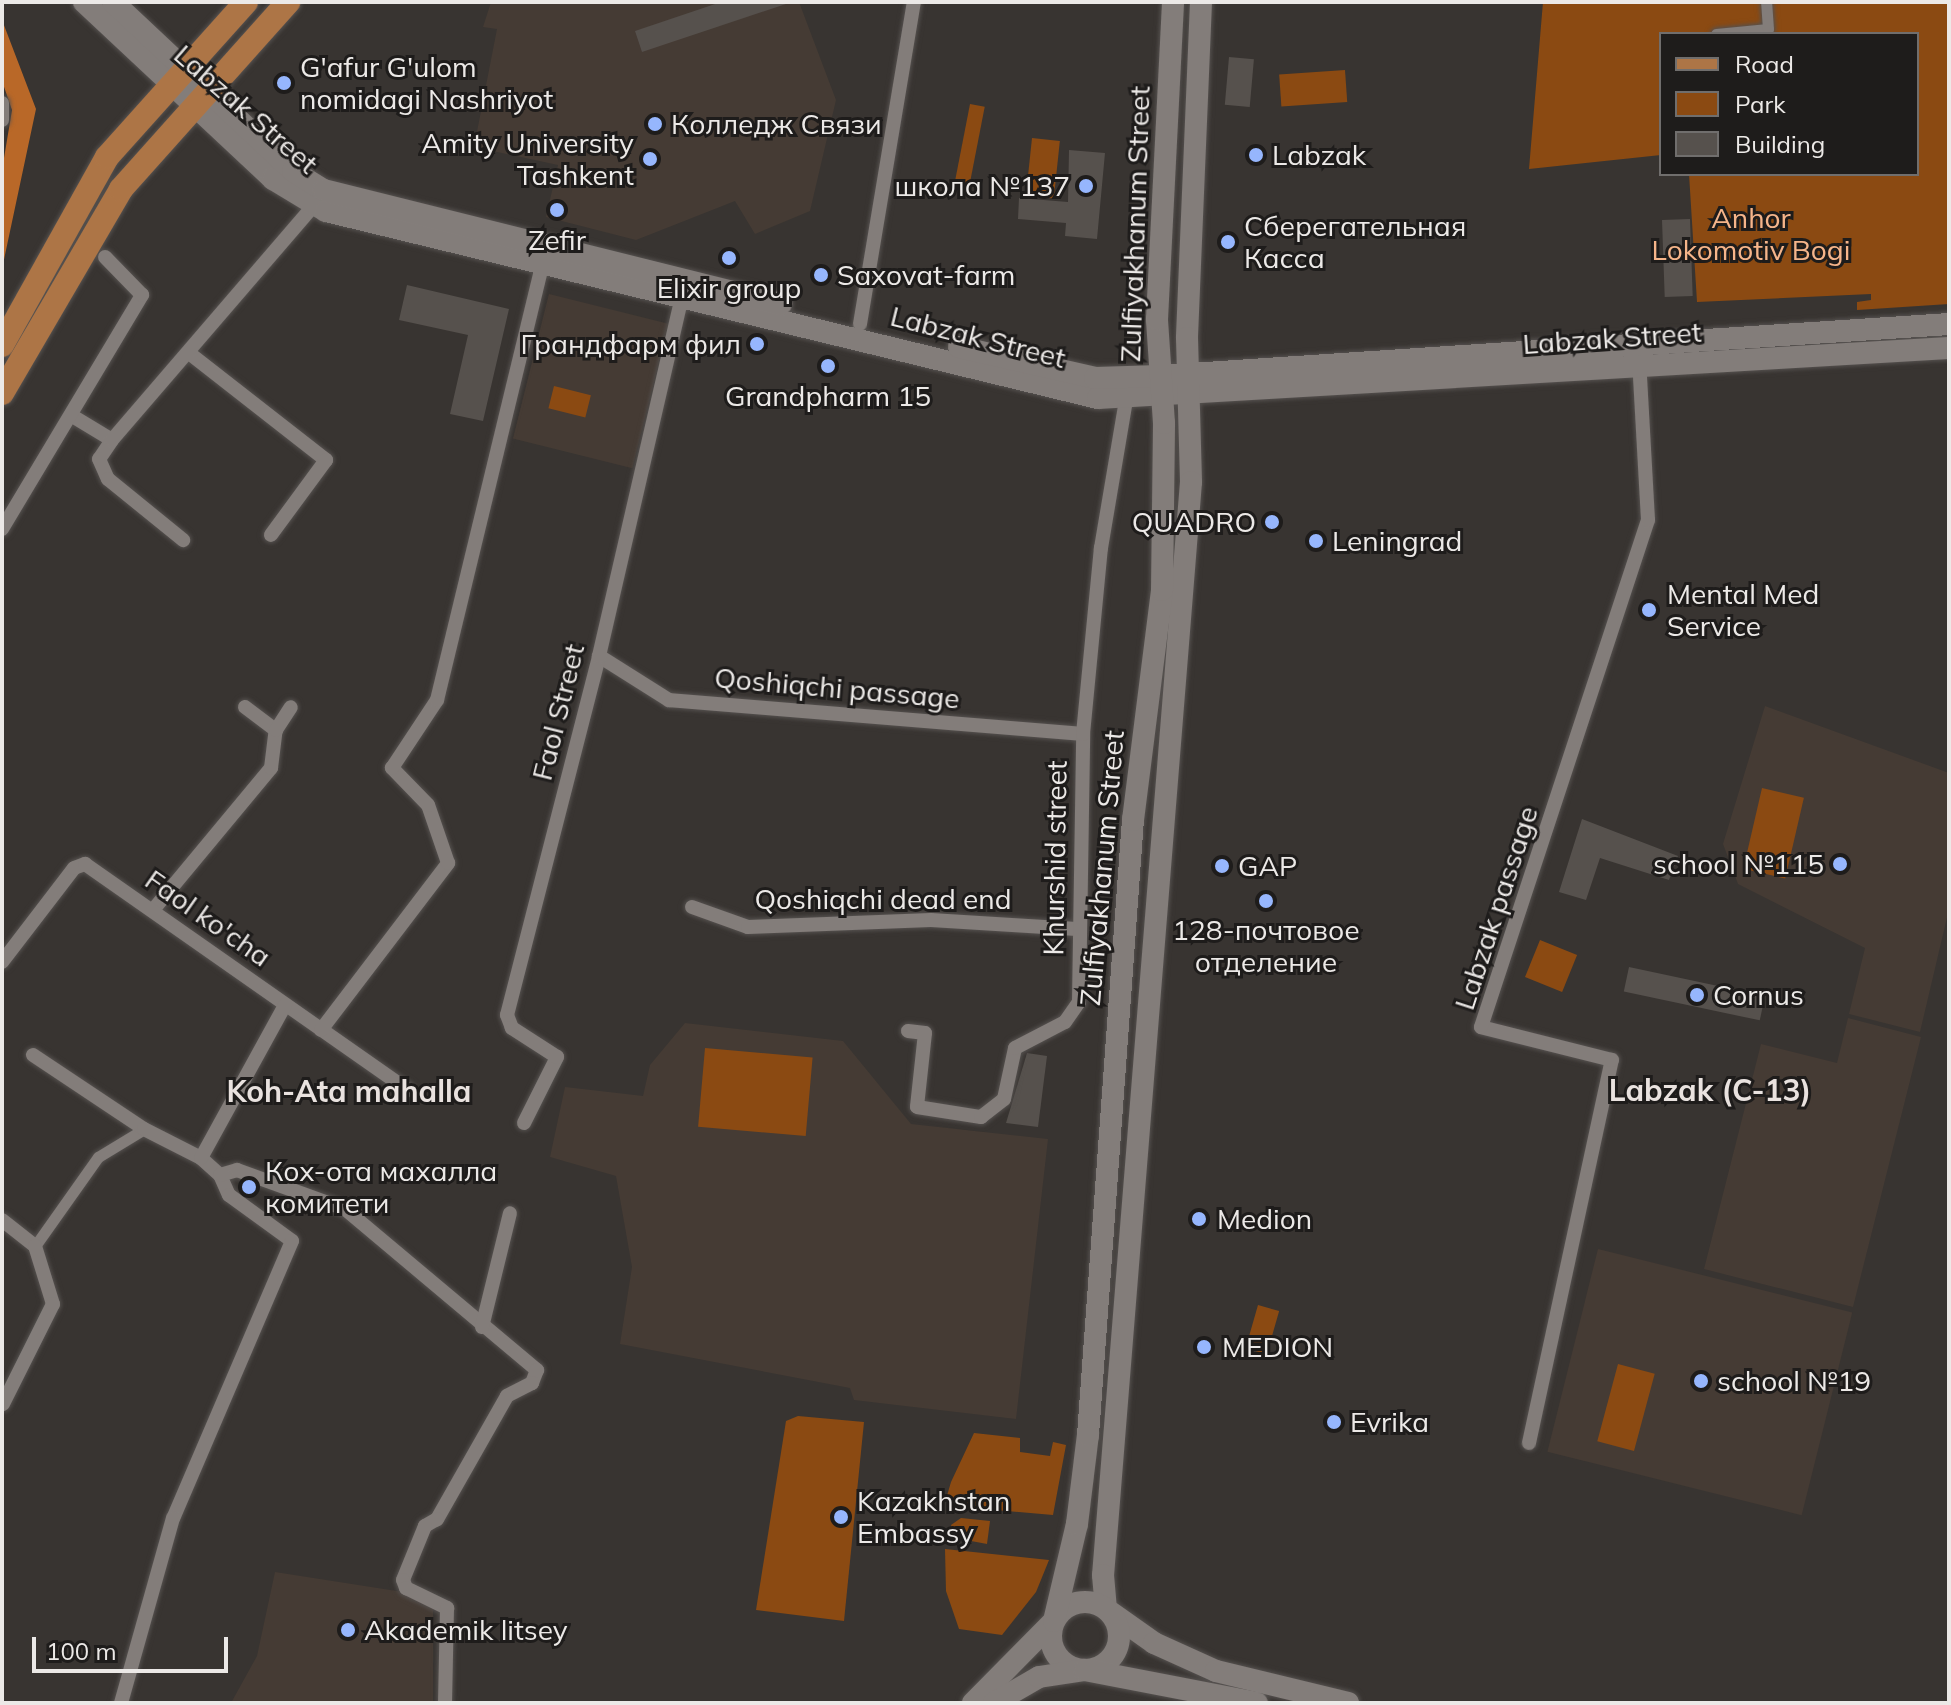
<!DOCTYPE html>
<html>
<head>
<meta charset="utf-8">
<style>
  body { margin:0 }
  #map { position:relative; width:1951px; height:1705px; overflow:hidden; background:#383431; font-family:Mulish,sans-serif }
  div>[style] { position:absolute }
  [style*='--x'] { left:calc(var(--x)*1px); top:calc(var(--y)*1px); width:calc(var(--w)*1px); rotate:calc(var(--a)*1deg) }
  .built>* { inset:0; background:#453b34; transform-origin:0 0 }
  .green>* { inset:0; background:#8b4a12; transform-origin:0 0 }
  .water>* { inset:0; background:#b96828 }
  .building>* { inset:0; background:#56514d; transform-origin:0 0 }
  .roads { filter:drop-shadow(0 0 2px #55514f) drop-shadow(0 0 2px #55514f) }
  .pedestrian>* { height:11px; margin:-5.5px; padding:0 5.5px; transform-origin:5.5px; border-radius:5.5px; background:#837d7a }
  .minor>* { height:14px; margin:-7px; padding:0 7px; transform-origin:7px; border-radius:7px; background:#837d7a }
  .secondary>* { height:22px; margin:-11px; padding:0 11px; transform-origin:11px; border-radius:11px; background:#837d7a }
  .secondary>.ring { margin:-11px; padding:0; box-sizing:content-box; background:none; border:22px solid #837d7a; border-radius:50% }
  .primary>* { height:24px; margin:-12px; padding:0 12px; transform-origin:12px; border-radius:12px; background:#ad7546 }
  .dots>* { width:22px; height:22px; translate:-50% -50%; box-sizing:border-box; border:4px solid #1e1c1b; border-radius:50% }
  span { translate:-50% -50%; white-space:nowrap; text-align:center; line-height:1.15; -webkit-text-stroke:6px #1e1c1b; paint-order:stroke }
  .poi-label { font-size:28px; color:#ece9e7 }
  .left { translate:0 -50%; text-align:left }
  .right { translate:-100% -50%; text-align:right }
  .street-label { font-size:28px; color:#ece9e7 }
  .park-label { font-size:28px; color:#f6b58a }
  .neighbourhood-label { font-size:30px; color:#e9e2df; font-weight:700 }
  .frame { position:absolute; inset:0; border:4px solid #ece9e7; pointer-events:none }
  .legend { position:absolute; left:1659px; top:32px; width:260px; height:144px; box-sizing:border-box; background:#1e1c1b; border:2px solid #706e6d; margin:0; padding:10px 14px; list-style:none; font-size:24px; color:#ece9e7 }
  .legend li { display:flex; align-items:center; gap:16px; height:40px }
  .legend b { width:40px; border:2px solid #706e6d }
  .scale { position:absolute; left:32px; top:1637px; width:196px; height:36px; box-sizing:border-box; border:4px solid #ece9e7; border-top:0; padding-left:10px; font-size:24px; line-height:28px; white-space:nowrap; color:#ece9e7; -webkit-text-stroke:6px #1e1c1b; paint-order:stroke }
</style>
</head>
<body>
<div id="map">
  <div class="built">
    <i style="clip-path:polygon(491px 2px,799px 2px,836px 100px,810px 211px,755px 234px,735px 201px,636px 240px,546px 217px,558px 165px,474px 147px,497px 29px,483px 27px)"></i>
    <i style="left:549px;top:294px;width:123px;height:149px;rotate:14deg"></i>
    <i style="clip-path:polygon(1765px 706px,1949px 773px,1949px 909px,1920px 1032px,1849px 1014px,1865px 948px,1738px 884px,1723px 844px)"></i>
    <i style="clip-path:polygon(1848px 1018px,1921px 1037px,1853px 1307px,1704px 1269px,1761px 1044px,1837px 1063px)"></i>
    <i style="clip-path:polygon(685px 1023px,843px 1041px,911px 1124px,1048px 1139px,1016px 1419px,854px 1400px,850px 1388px,620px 1344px,632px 1267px,616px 1176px,550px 1157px,565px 1087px,643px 1096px,650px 1065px)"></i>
    <i style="left:1598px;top:1249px;width:262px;height:209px;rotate:14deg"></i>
    <i style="clip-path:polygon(275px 1572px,403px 1592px,433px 1605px,433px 1703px,231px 1703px,257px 1656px)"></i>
  </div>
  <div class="green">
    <i style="clip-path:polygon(1543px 2px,1949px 2px,1949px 304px,1857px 310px,1857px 302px,1871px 300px,1871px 294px,1697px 302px,1689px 174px,1917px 174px,1917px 34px,1661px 34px,1661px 155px,1529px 169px)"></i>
    <i style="left:1345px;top:70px;width:32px;height:66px;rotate:86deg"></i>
    <i style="left:970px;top:104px;width:15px;height:82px;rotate:11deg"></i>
    <i style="left:1032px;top:138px;width:28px;height:58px;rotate:6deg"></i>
    <i style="left:554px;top:386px;width:38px;height:23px;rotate:14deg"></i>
    <i style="left:1762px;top:788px;width:43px;height:83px;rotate:13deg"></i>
    <i style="left:1540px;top:940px;width:40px;height:40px;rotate:22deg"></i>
    <i style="left:705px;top:1048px;width:108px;height:79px;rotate:5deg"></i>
    <i style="left:1258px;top:1305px;width:22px;height:45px;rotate:16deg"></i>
    <i style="left:1618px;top:1364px;width:38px;height:80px;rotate:15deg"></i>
    <i style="clip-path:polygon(798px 1416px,864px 1422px,844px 1621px,756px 1610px,786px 1421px)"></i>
    <i style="clip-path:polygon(974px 1433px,1020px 1438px,1020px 1452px,1050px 1456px,1053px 1442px,1066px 1445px,1053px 1515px,951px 1506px,946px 1499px,951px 1482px)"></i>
    <i style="clip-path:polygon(961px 1518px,990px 1521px,987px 1544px,955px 1538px,951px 1525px)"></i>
    <i style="clip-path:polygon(945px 1549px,1049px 1560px,1036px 1592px,1002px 1635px,959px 1629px,946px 1591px)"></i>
  </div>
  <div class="water">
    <i style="clip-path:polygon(2px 20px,36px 109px,2px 269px,2px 170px,12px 110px,2px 81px)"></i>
  </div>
  <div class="building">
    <i style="clip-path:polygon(721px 2px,786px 4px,642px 52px,635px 31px)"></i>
    <i style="left:1229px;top:57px;width:25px;height:48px;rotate:5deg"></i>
    <i style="clip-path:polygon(1069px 150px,1105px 153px,1097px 239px,1065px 236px,1066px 223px,1018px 219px,1019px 198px,1068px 202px)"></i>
    <i style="left:1690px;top:219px;width:77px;height:28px;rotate:88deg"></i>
    <i style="clip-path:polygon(407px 285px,509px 309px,483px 421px,450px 414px,468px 335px,399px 320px)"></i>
    <i style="clip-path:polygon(1582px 819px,1678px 856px,1669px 880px,1600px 858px,1586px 900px,1559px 892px)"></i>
    <i style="left:1629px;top:967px;width:139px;height:25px;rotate:12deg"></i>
    <i style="clip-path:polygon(1027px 1053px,1047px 1056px,1038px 1127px,1006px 1123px)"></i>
  </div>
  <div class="roads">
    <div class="pedestrian">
      <i style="--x:1716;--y:34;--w:52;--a:-5.5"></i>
      <i style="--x:1768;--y:29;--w:27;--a:-94"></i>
      <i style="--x:35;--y:1246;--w:109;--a:-54.7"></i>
      <i style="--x:98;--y:1157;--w:54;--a:-31.3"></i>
    </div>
    <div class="minor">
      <i style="--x:2;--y:103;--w:17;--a:90"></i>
      <i style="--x:860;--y:324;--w:326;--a:-80.5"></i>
      <i style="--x:189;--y:353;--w:174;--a:38"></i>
      <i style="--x:326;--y:460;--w:93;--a:126.3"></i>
      <i style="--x:74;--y:417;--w:44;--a:31.2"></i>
      <i style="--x:112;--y:440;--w:23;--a:124"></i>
      <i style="--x:99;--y:459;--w:22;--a:66"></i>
      <i style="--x:108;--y:479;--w:97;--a:39.1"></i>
      <i style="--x:112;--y:440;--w:319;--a:-49.3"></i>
      <i style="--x:2;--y:529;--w:273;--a:-59.1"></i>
      <i style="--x:142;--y:295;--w:53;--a:-134.2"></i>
      <i style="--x:599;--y:656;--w:83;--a:32.2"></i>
      <i style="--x:669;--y:700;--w:415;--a:4.7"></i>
      <i style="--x:245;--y:707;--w:39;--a:37"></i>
      <i style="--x:692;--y:907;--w:59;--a:19.7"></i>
      <i style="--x:748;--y:927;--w:183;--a:-2.2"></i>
      <i style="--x:931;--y:920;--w:146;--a:3.5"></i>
      <i style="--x:153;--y:910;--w:185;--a:-50.3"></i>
      <i style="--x:271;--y:768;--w:38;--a:-83"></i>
      <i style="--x:276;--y:730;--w:27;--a:-57"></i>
      <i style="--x:2;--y:962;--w:118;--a:-52.5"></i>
      <i style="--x:74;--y:868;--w:12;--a:-20"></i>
      <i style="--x:85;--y:864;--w:394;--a:35"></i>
      <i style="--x:321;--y:1030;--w:210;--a:-52.7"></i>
      <i style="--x:448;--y:863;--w:61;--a:-109"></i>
      <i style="--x:428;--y:805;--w:52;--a:-134.2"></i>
      <i style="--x:392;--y:768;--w:82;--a:-56.5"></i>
      <i style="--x:437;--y:700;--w:451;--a:-76.4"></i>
      <i style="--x:908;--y:1031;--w:17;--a:7"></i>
      <i style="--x:925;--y:1033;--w:74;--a:96.2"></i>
      <i style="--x:917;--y:1107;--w:65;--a:8.9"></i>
      <i style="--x:981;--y:1117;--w:29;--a:-38"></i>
      <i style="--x:1004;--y:1099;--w:52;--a:-77.8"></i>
      <i style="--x:1015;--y:1048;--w:56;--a:-27.5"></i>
      <i style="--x:1065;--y:1022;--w:24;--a:-55"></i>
      <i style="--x:1079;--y:1002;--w:268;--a:-89.1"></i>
      <i style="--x:1083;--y:734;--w:187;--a:-84.5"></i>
      <i style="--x:1101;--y:548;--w:150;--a:-80.4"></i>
      <i style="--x:33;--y:1055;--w:133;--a:33.7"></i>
      <i style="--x:144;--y:1129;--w:64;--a:27"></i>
      <i style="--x:201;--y:1158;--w:25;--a:42"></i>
      <i style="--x:220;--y:1175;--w:22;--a:66"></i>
      <i style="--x:229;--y:1195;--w:78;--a:36.1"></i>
      <i style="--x:292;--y:1241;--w:301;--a:113.2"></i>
      <i style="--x:173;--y:1518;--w:192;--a:105.7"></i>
      <i style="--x:524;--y:1123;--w:74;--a:-63.4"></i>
      <i style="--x:557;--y:1057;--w:54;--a:-147.2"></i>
      <i style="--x:512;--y:1028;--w:14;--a:-111"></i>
      <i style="--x:507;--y:1015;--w:371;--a:-75.6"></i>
      <i style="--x:599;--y:656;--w:375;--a:-77"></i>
      <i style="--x:201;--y:1158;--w:175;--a:-61.2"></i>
      <i style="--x:220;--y:1175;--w:18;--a:-16"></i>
      <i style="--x:237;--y:1170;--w:115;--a:19.9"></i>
      <i style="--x:345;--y:1209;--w:251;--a:40"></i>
      <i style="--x:537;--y:1370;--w:14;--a:111"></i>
      <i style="--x:532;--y:1383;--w:28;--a:153"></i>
      <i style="--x:507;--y:1396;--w:142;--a:119.6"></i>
      <i style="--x:437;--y:1519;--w:14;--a:150"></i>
      <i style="--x:425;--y:1526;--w:58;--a:112.2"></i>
      <i style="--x:403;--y:1580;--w:9;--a:69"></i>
      <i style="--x:406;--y:1588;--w:46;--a:26"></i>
      <i style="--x:447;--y:1608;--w:95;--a:91.2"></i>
      <i style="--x:2;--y:1220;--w:42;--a:38.2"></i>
      <i style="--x:35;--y:1246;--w:61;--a:72.8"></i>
      <i style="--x:53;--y:1304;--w:112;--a:116.6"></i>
      <i style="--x:482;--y:1327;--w:117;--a:-76.2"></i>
      <i style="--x:1529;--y:1443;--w:392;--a:-77.8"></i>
      <i style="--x:1612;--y:1060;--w:135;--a:-165.9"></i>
      <i style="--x:1481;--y:1027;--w:534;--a:-71.77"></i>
      <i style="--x:1648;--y:520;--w:160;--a:-93.2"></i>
    </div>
    <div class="secondary">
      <i style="--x:84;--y:2;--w:259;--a:43.1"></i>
      <i style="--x:273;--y:179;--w:62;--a:31.1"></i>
      <i style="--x:326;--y:211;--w:794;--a:13.62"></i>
      <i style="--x:1098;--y:398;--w:852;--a:-3.36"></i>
      <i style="--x:113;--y:2;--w:247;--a:43.2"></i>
      <i style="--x:293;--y:171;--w:36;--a:32"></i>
      <i style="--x:324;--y:190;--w:471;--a:14"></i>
      <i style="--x:1201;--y:2;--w:336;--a:92.4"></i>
      <i style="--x:1187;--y:338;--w:144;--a:88.4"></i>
      <i style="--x:1191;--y:482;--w:1097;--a:94.6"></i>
      <i style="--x:1103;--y:1575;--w:34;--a:85"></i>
      <i style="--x:1106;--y:1609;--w:59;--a:35.3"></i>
      <i style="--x:1154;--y:1643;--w:68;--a:24.3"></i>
      <i style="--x:1216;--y:1671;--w:136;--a:13.6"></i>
      <i style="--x:959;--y:347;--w:139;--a:12.8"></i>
      <i style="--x:1095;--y:378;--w:65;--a:-1.8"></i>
      <i style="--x:1160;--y:376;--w:791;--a:-3.77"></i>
      <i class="ring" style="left:1051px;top:1602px;width:46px;height:46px"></i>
      <i style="--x:973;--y:1703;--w:115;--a:-45.4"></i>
      <i style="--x:1054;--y:1621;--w:100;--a:-76.7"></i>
      <i style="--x:1077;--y:1524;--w:90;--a:-83"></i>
      <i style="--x:1088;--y:1435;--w:617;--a:-85.82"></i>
      <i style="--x:1133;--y:820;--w:232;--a:-82.8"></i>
      <i style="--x:1162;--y:590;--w:167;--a:-89.3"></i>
      <i style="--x:1164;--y:423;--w:104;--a:-93.9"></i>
      <i style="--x:1157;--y:319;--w:317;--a:-87.1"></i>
      <i style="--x:994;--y:1703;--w:52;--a:-30"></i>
      <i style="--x:1039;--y:1677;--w:47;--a:-8.7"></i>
      <i style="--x:1085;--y:1670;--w:175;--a:10.9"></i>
    </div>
    <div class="primary">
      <i style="--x:2;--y:345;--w:215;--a:-60.8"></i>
      <i style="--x:107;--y:157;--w:208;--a:-48.1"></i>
      <i style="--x:2;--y:393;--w:236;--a:-59.7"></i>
      <i style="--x:121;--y:189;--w:251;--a:-48.2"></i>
    </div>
  </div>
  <div class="dots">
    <i style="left:284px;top:83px;background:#96b6fd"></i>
    <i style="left:655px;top:124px;background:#96b6fd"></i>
    <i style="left:1256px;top:155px;background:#96b6fd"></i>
    <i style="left:650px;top:159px;background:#96b6fd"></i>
    <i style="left:1086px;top:186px;background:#96b6fd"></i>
    <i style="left:557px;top:210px;background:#96b6fd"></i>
    <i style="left:1228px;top:242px;background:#96b6fd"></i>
    <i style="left:729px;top:258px;background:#96b6fd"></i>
    <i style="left:821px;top:275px;background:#96b6fd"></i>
    <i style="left:757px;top:344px;background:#96b6fd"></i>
    <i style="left:828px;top:366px;background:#96b6fd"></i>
    <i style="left:1272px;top:522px;background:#96b6fd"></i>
    <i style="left:1316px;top:541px;background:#96b6fd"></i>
    <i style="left:1649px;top:610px;background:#96b6fd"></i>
    <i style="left:1840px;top:864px;background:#96b6fd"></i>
    <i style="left:1222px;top:866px;background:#96b6fd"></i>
    <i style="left:1266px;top:901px;background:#96b6fd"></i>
    <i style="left:1697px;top:995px;background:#96b6fd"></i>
    <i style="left:249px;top:1187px;background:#96b6fd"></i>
    <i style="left:1199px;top:1219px;background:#96b6fd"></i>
    <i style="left:1204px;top:1347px;background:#96b6fd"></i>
    <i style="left:1701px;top:1381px;background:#96b6fd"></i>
    <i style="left:1334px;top:1422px;background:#96b6fd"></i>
    <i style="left:841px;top:1517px;background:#96b6fd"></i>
    <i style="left:348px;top:1630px;background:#96b6fd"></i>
  </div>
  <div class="poi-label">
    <span class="left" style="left:300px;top:83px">G'afur G'ulom<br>nomidagi Nashriyot</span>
    <span class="left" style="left:671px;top:124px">Колледж Связи</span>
    <span class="right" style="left:634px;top:159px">Amity University<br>Tashkent</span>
    <span class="left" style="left:1272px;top:155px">Labzak</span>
    <span class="right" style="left:1070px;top:186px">школа №137</span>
    <span class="left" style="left:1244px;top:242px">Сберегательная<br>Касса</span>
    <span style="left:557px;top:240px">Zefir</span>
    <span class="left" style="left:837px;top:275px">Saxovat-farm</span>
    <span style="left:729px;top:288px">Elixir group</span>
    <span class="right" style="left:741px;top:344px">Грандфарм фил</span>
    <span style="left:828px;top:396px">Grandpharm 15</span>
    <span class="right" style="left:1256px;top:522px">QUADRO</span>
    <span class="left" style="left:1332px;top:541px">Leningrad</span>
    <span class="left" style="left:1667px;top:610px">Mental Med<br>Service</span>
    <span class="right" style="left:1824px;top:864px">school №115</span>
    <span class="left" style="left:1238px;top:866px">GAP</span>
    <span style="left:1266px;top:946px">128-почтовое<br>отделение</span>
    <span class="left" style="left:1713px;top:995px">Cornus</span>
    <span class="left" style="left:265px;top:1187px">Кох-ота махалла<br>комитети</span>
    <span class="left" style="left:1217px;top:1219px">Medion</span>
    <span class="left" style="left:1222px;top:1347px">MEDION</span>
    <span class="left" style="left:1717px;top:1381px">school №19</span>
    <span class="left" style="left:1350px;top:1422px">Evrika</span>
    <span class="left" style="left:857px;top:1517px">Kazakhstan<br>Embassy</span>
    <span class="left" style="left:364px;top:1630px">Akademik litsey</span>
  </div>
  <div class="street-label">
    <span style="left:246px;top:109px;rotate:41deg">Labzak Street</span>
    <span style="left:1135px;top:224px;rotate:-88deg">Zulfiyakhanum Street</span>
    <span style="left:978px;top:337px;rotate:14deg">Labzak Street</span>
    <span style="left:1612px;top:338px;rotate:-4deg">Labzak Street</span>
    <span style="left:837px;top:688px;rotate:5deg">Qoshiqchi passage</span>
    <span style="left:558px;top:712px;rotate:-76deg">Faol Street</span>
    <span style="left:1055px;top:858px;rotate:-89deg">Khurshid street</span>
    <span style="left:1102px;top:868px;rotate:-85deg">Zulfiyakhanum Street</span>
    <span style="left:883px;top:899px">Qoshiqchi dead end</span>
    <span style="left:1496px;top:908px;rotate:-72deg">Labzak passage</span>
    <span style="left:208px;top:918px;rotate:35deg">Faol ko'cha</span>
  </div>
  <div class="park-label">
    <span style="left:1751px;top:234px">Anhor<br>Lokomotiv Bogi</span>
  </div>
  <div class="neighbourhood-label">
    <span style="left:1710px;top:1090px">Labzak (C-13)</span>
    <span style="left:349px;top:1091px">Koh-Ata mahalla</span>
  </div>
  <div class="frame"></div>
  <ul class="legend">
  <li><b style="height:10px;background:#ad7546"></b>Road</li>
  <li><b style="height:22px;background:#8b4a12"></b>Park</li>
  <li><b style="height:22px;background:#56514d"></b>Building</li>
  </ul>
  <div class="scale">100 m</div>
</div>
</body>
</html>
